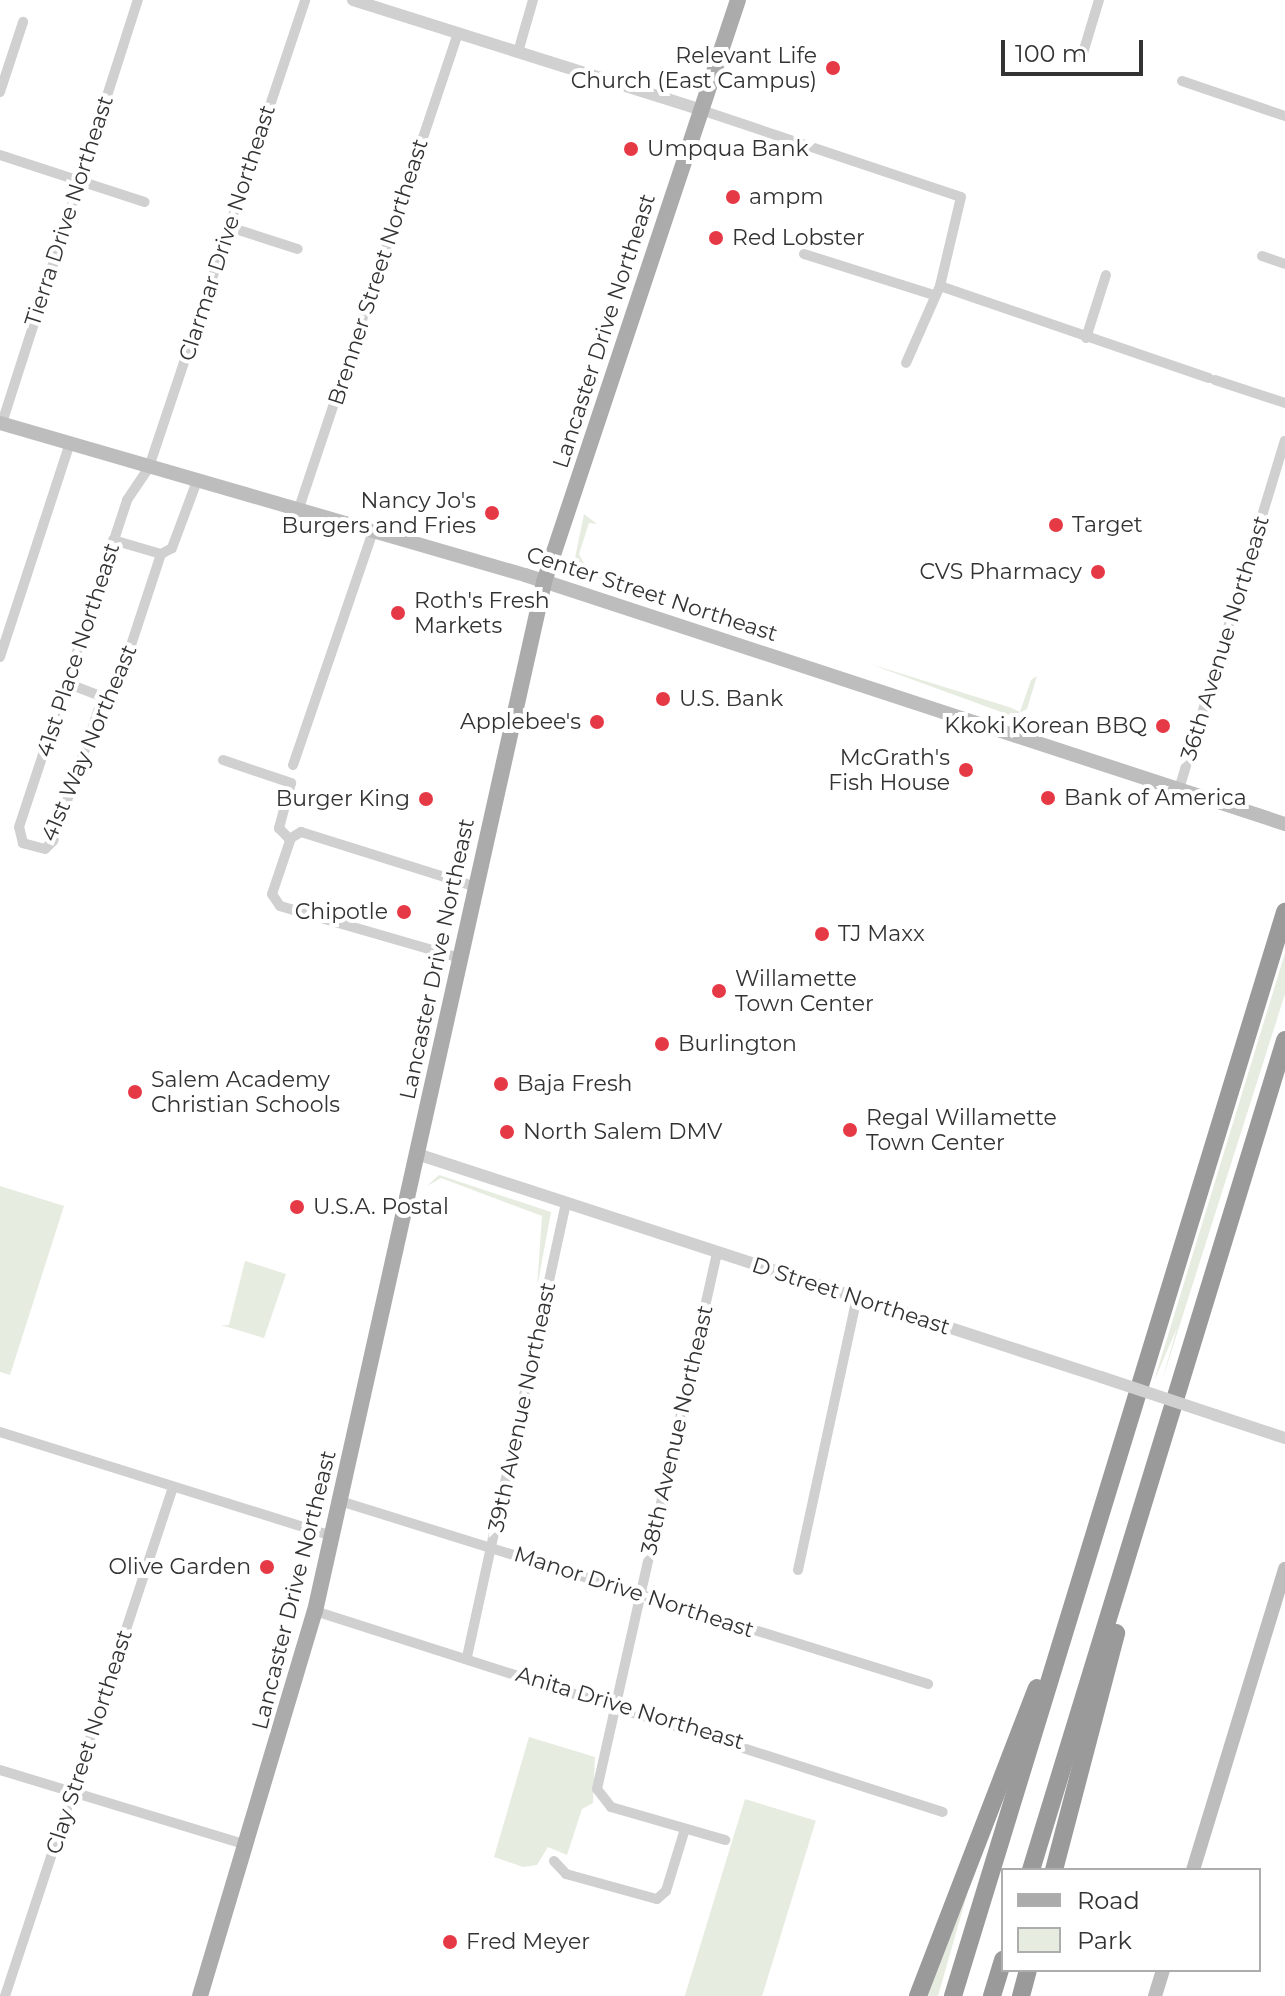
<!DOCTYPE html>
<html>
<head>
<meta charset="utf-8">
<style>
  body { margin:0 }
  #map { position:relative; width:1285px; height:1996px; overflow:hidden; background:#fff; font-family:Montserrat,sans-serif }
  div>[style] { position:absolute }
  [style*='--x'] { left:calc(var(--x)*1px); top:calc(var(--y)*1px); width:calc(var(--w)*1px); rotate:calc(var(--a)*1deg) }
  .green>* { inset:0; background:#e6ecdf; transform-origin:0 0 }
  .minor>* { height:10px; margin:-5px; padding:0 5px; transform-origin:5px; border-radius:5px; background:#d0d0d0 }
  .tertiary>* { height:12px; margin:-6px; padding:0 6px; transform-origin:6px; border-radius:6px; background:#d0d0d0 }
  .secondary>* { height:14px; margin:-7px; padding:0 7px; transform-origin:7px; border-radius:7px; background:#bdbdbd }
  .primary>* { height:16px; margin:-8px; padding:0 8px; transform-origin:8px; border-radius:8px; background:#ababab }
  .motorway>* { height:18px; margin:-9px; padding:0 9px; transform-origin:9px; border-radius:9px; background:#9a9a9a }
  .tertiary-bridge>* { height:12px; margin:-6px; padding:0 6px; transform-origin:6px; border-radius:6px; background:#d0d0d0 }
  .dots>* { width:22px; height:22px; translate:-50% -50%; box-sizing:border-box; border:4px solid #fff; border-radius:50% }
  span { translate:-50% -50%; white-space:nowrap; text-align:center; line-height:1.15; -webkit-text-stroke:8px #fff; paint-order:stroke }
  .poi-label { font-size:22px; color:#333 }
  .right { translate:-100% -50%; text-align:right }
  .left { translate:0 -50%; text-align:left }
  .street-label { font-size:22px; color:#333 }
  .legend { position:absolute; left:1001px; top:1868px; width:260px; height:104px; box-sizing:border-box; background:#fff; border:2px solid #adadad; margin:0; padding:10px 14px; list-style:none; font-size:24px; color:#333 }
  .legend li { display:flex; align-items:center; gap:16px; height:40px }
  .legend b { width:40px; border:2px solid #adadad }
  .scale { position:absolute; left:1001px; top:40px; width:142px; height:36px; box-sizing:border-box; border:4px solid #333; border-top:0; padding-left:10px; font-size:24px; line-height:28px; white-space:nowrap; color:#333; -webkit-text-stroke:6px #fff; paint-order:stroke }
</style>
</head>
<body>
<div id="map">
  <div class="green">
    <i style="clip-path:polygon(584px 514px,597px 524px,589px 523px,579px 554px,586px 567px,636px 582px,632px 592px,573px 568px)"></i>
    <i style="clip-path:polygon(870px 664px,1009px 707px,1020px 712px,1031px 680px,1037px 676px,1027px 709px,1012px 716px)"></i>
    <i style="clip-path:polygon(1285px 953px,1285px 994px,1161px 1384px,1177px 1328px,1154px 1381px)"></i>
    <i style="clip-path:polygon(439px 1175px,551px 1212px,537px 1288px,542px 1216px,441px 1178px,427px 1186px)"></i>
    <i style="clip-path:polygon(0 1186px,64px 1206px,10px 1375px,0 1372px)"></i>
    <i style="clip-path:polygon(245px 1261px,286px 1274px,264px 1338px,221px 1325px,229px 1325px)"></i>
    <i style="clip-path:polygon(529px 1737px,595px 1757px,593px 1803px,582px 1809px,567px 1855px,548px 1847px,537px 1865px,523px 1867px,494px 1857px)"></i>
    <i style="left:745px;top:1799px;width:74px;height:206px;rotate:17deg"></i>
    <i style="clip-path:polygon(968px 1891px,938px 1996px,928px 1996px,932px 1985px)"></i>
  </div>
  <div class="minor">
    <i style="--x:518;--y:52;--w:54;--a:-73.9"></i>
    <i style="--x:1083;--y:53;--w:55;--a:-73.2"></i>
    <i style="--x:1182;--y:81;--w:109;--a:18.8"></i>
    <i style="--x:0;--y:92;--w:74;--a:-71.8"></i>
    <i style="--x:701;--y:110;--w:274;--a:18.5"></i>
    <i style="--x:961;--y:197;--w:91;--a:103.3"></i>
    <i style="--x:940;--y:286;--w:84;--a:113.8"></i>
    <i style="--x:0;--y:155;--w:152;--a:18"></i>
    <i style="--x:229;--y:227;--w:72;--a:17.7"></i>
    <i style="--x:804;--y:254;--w:136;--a:17.5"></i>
    <i style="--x:1262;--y:256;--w:24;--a:19"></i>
    <i style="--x:940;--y:286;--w:284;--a:18.9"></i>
    <i style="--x:1086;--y:338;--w:66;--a:-72.4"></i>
    <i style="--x:1215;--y:380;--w:74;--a:18.2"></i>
    <i style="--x:2;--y:423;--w:444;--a:-72.2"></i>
    <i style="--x:197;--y:481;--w:72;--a:110.5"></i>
    <i style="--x:172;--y:548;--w:13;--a:151"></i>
    <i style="--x:161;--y:554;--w:141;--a:108.2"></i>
    <i style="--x:117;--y:688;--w:17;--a:147"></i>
    <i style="--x:103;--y:697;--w:152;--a:109.1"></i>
    <i style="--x:53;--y:841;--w:11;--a:135"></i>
    <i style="--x:45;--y:849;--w:23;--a:-165"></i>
    <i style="--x:23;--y:843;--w:16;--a:-104"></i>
    <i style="--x:19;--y:827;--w:344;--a:-71.7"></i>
    <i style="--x:127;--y:500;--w:40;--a:-56"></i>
    <i style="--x:149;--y:467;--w:492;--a:-71.5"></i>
    <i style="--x:298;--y:511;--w:504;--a:-71.49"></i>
    <i style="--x:113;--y:540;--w:50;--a:16.3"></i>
    <i style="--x:0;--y:657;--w:225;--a:-71.9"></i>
    <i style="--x:69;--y:684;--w:36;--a:21"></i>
    <i style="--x:223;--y:760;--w:72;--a:18.7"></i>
    <i style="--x:291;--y:783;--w:47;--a:104.9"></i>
    <i style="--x:279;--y:828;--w:16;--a:47"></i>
    <i style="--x:293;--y:765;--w:247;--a:-71.1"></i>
    <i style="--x:1179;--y:789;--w:364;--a:-73.1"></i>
    <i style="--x:460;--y:958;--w:187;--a:-163.9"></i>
    <i style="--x:280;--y:906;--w:14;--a:-124"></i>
    <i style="--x:272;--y:894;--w:59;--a:-71.3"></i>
    <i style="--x:291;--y:838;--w:12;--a:-31"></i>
    <i style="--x:301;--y:832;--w:183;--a:17.4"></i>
    <i style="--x:717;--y:1253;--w:549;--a:102.62"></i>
    <i style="--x:597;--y:1789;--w:23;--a:52"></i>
    <i style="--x:611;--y:1807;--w:119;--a:16.1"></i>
    <i style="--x:0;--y:1432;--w:348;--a:17.4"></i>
    <i style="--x:340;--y:1501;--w:616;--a:17.29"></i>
    <i style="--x:798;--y:1570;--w:278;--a:-77.8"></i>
    <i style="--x:315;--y:1611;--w:659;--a:17.75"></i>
    <i style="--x:467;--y:1657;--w:464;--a:-77.7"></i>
    <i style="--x:0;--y:1770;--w:258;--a:16.9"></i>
    <i style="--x:554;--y:1861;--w:18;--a:47"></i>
    <i style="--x:566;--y:1874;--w:94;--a:15.4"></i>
    <i style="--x:657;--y:1899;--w:12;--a:-42"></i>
    <i style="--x:666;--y:1891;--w:65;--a:-73"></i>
    <i style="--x:5;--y:1996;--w:536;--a:-71.73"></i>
  </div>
  <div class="tertiary">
    <i style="--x:353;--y:0;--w:365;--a:17.5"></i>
    <i style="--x:417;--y:1154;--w:719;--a:18.06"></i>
    <i style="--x:1215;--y:1415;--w:74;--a:18.2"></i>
  </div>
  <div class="secondary">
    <i style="--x:0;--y:423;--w:547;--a:16.15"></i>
    <i style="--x:525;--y:575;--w:800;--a:18.14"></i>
    <i style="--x:1193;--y:1870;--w:315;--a:-73"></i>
    <i style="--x:1155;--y:1996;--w:27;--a:-73"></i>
  </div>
  <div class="primary">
    <i style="--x:200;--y:1996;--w:402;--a:-73.4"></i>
    <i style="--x:315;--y:1611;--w:1054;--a:-77.45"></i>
    <i style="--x:544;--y:582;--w:613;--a:-71.57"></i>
  </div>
  <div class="motorway">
    <i style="--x:1031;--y:1870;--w:868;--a:-72.98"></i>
    <i style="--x:1054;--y:1870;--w:245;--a:-75.3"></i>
    <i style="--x:918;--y:1996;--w:330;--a:-68.9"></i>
    <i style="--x:953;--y:1996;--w:1134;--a:-72.97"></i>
    <i style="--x:992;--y:1996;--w:38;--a:-73"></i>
    <i style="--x:1021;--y:1996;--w:27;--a:-75"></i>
  </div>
  <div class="tertiary-bridge">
    <i style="--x:1101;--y:1377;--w:120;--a:18.4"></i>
  </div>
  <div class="dots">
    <i style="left:833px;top:68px;background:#e63946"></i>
    <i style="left:631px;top:149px;background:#e63946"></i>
    <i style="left:733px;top:197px;background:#e63946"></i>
    <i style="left:716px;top:238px;background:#e63946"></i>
    <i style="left:492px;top:513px;background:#e63946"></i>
    <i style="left:1056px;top:525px;background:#e63946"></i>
    <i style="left:1098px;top:572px;background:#e63946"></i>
    <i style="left:398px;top:613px;background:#e63946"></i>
    <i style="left:663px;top:699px;background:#e63946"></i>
    <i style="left:597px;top:722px;background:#e63946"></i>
    <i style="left:1163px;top:726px;background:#e63946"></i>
    <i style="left:966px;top:770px;background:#e63946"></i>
    <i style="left:1048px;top:798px;background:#e63946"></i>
    <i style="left:426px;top:799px;background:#e63946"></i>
    <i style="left:404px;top:912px;background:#e63946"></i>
    <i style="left:822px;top:934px;background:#e63946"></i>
    <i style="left:719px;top:991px;background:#e63946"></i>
    <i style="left:662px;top:1044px;background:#e63946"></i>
    <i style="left:501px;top:1084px;background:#e63946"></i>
    <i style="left:135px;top:1092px;background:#e63946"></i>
    <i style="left:850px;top:1130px;background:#e63946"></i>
    <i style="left:507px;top:1132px;background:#e63946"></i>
    <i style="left:297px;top:1207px;background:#e63946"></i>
    <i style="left:267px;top:1567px;background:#e63946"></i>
    <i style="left:450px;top:1942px;background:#e63946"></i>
  </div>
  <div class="poi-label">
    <span class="right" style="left:817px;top:68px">Relevant Life<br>Church (East Campus)</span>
    <span class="left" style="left:647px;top:149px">Umpqua Bank</span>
    <span class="left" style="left:749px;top:197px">ampm</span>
    <span class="left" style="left:732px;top:238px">Red Lobster</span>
    <span class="right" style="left:476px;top:513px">Nancy Jo's<br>Burgers and Fries</span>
    <span class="left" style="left:1072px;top:525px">Target</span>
    <span class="right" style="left:1082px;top:572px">CVS Pharmacy</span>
    <span class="left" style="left:414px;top:613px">Roth's Fresh<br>Markets</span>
    <span class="left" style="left:679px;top:699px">U.S. Bank</span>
    <span class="right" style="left:581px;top:722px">Applebee's</span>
    <span class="right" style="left:1147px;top:726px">Kkoki Korean BBQ</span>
    <span class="right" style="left:950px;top:770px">McGrath's<br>Fish House</span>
    <span class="left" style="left:1064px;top:798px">Bank of America</span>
    <span class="right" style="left:410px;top:799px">Burger King</span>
    <span class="right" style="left:388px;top:912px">Chipotle</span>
    <span class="left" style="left:838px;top:934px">TJ Maxx</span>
    <span class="left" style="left:735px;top:991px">Willamette<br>Town Center</span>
    <span class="left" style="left:678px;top:1044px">Burlington</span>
    <span class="left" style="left:151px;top:1092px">Salem Academy<br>Christian Schools</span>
    <span class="left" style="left:517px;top:1084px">Baja Fresh</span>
    <span class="left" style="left:866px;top:1130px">Regal Willamette<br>Town Center</span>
    <span class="left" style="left:523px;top:1132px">North Salem DMV</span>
    <span class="left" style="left:313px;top:1207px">U.S.A. Postal</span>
    <span class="right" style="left:251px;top:1567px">Olive Garden</span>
    <span class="left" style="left:466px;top:1942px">Fred Meyer</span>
  </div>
  <div class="street-label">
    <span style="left:69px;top:211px;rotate:-72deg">Tierra Drive Northeast</span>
    <span style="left:227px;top:233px;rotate:-72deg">Clarmar Drive Northeast</span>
    <span style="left:378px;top:272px;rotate:-72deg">Brenner Street Northeast</span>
    <span style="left:604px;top:331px;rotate:-72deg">Lancaster Drive Northeast</span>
    <span style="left:652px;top:594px;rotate:18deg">Center Street Northeast</span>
    <span style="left:1225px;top:638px;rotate:-73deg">36th Avenue Northeast</span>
    <span style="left:78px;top:650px;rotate:-72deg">41st Place Northeast</span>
    <span style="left:89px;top:743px;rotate:-67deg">41st Way Northeast</span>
    <span style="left:437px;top:959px;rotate:-78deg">Lancaster Drive Northeast</span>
    <span style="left:851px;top:1296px;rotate:18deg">D Street Northeast</span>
    <span style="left:522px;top:1407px;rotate:-78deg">39th Avenue Northeast</span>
    <span style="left:677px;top:1430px;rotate:-77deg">38th Avenue Northeast</span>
    <span style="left:294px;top:1590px;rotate:-76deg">Lancaster Drive Northeast</span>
    <span style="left:634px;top:1592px;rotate:18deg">Manor Drive Northeast</span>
    <span style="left:630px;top:1708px;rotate:17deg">Anita Drive Northeast</span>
    <span style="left:89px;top:1742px;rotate:-72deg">Clay Street Northeast</span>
  </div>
  <ul class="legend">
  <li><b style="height:10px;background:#ababab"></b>Road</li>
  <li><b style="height:22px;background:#e6ecdf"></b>Park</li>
  </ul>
  <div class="scale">100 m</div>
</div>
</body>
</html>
